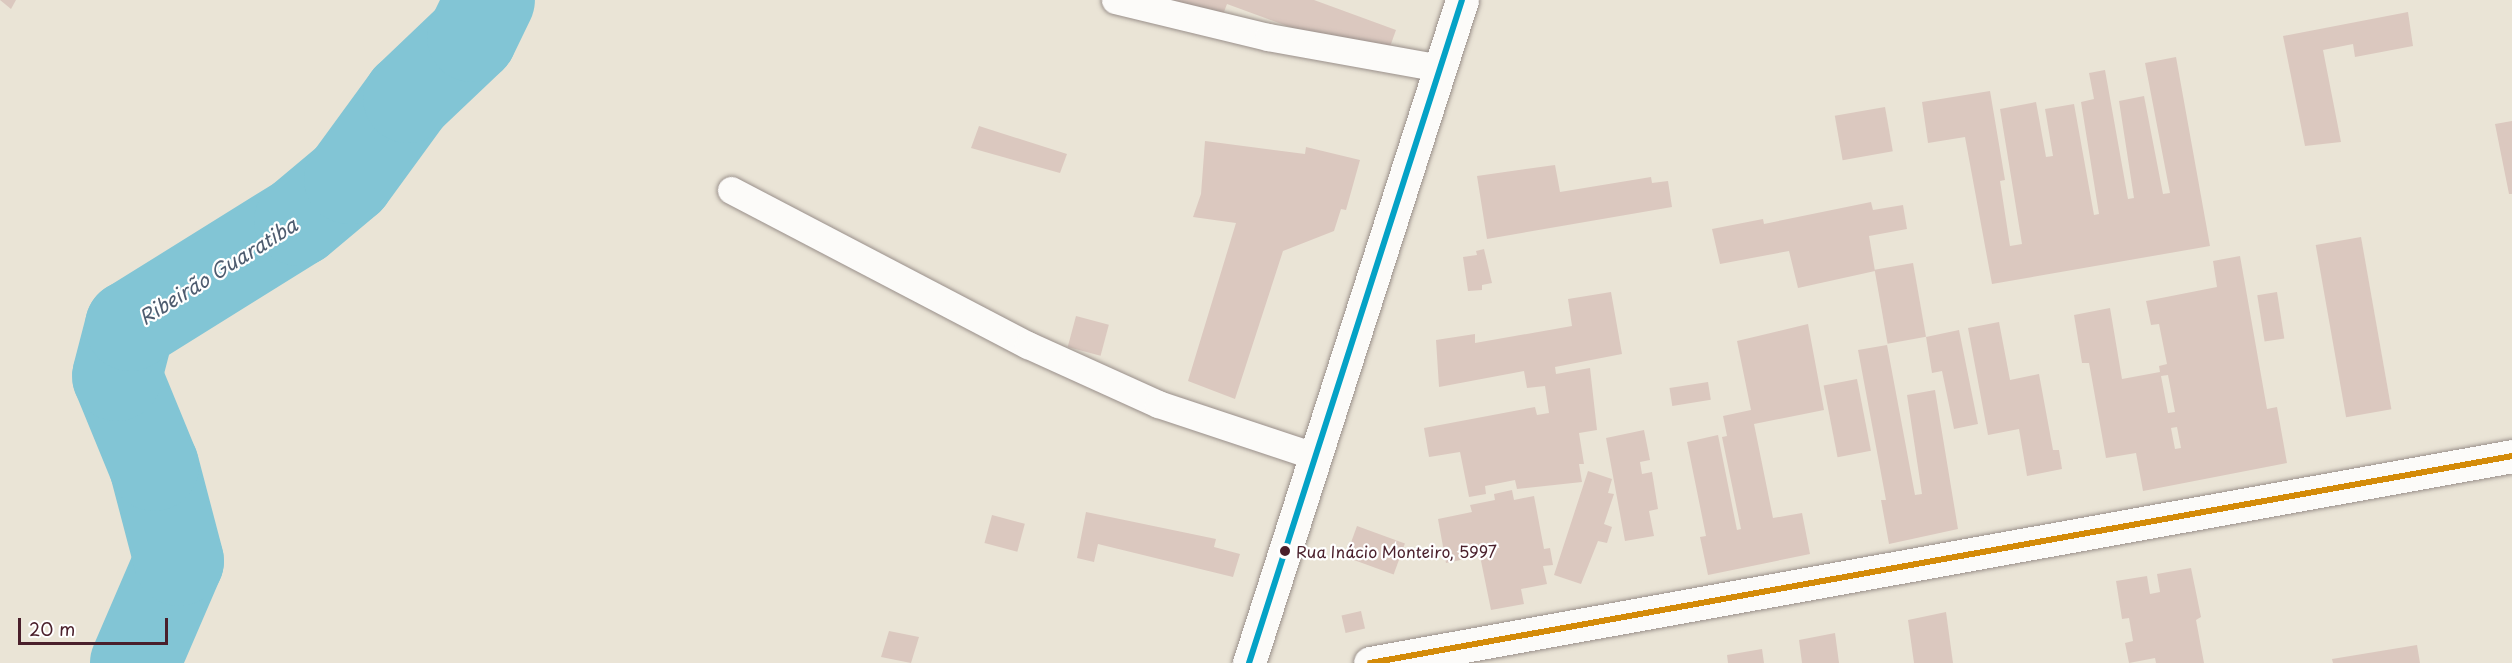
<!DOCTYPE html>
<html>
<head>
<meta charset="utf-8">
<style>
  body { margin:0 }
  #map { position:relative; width:2512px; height:663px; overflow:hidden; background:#eae4d6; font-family:"Playpen Sans",sans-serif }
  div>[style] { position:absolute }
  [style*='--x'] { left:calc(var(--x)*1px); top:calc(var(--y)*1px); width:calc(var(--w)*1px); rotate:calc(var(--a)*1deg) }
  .river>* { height:90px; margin:-45px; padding:0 45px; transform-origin:45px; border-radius:45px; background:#82c5d5 }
  .building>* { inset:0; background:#dbc8bf; transform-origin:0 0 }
  .roads { filter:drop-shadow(0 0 2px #998f8a) drop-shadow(0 0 2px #998f8a) }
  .service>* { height:27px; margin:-13.5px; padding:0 13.5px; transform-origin:13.5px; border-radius:13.5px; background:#fcfbf9 }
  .minor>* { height:33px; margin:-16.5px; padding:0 16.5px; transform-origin:16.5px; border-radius:16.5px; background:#fcfbf9 }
  .tertiary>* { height:33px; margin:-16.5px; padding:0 16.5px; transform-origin:16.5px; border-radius:16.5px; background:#fcfbf9 }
  .bus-1>* { height:6px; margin:-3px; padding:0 3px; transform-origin:3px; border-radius:3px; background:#04a2c6 }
  .bus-2>* { height:6px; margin:-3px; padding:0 3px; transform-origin:3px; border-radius:3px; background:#d48b09 }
  .dots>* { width:16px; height:16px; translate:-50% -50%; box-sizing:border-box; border:3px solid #fff; border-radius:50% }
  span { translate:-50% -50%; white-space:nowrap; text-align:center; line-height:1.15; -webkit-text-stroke:4.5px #fff; paint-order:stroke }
  .bus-label { font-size:16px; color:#4a1f2b }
  .left { translate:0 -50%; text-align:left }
  .water-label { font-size:20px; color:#4e5c6f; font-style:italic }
  .scale { position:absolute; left:18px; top:618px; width:150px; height:27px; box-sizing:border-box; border:3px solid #4a1f2b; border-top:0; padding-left:8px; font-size:18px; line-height:21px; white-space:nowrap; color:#4a1f2b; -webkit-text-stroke:4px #fff; paint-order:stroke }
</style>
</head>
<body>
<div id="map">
  <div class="river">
    <i style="--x:135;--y:663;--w:111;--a:-66.7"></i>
    <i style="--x:179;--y:561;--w:98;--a:-104.7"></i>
    <i style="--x:154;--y:466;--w:97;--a:-112.3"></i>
    <i style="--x:117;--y:376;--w:52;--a:-75.4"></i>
    <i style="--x:130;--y:326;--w:199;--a:-31.9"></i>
    <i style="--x:299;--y:221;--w:65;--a:-40"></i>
    <i style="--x:349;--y:179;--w:100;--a:-53.9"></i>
    <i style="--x:408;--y:98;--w:88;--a:-43.6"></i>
    <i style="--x:472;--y:37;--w:41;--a:-64.1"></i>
  </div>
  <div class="building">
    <i style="clip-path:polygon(0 0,16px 0,11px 9px)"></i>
    <i style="clip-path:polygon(1152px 0,1314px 0,1396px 30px,1387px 55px,1353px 50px,1227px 4px,1219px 25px)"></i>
    <i style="clip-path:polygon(2408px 12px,2413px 46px,2355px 57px,2353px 44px,2323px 50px,2341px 142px,2305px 146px,2283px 36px)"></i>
    <i style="clip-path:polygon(2176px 57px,2210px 246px,1992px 284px,1965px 137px,1928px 143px,1922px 102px,1990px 91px,2005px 180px,2000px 181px,2010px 246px,2022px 244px,2000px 109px,2036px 102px,2046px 157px,2053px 156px,2045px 109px,2074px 104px,2094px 215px,2099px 214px,2081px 102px,2094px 99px,2089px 73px,2105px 70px,2128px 199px,2134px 198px,2119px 101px,2144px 96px,2163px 194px,2170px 193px,2145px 63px)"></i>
    <i style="left:1885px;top:107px;width:45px;height:51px;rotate:80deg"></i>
    <i style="clip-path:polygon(2512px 121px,2512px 194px,2509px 194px,2495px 124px)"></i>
    <i style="clip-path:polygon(979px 126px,1067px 154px,1060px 173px,971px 148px)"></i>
    <i style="clip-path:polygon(1205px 141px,1305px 154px,1306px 147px,1360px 160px,1346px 210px,1341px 209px,1334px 231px,1283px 251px,1235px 399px,1188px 381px,1236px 223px,1193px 217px,1201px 194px)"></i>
    <i style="clip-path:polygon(1555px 165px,1560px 192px,1651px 177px,1652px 183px,1668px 181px,1672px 207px,1487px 239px,1477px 176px)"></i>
    <i style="clip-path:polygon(1871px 202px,1873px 210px,1903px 205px,1907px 229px,1869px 236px,1875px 271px,1798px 288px,1789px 251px,1720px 264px,1712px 229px,1763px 219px,1764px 224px)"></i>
    <i style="left:2361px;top:237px;width:175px;height:46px;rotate:80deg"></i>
    <i style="clip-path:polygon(1484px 249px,1492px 283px,1482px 285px,1482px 290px,1468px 291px,1463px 257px,1477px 255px,1476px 251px)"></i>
    <i style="clip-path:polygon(evenodd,2240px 256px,2267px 409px,2277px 407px,2287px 463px,2143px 491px,2136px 453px,2106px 458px,2089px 363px,2082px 363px,2074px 315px,2110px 308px,2122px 379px,2160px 372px,2159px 366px,2167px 364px,2159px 324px,2151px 325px,2146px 301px,2217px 287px,2213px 261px,2240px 256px,2168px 375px,2175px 412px,2168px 413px,2161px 376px,2168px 375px,2240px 256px,2177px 427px,2181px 448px,2175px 449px,2171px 428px,2177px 427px)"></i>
    <i style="left:1913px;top:263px;width:75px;height:39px;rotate:80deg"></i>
    <i style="clip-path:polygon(1611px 292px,1622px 354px,1555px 367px,1556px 374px,1590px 368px,1597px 430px,1579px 433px,1584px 464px,1579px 464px,1582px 482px,1517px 489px,1515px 480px,1485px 486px,1486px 494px,1469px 497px,1460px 452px,1429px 457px,1424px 428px,1535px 407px,1537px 415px,1549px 413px,1545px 386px,1527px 388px,1524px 371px,1439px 387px,1436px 340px,1475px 334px,1475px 343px,1572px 326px,1568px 299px)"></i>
    <i style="left:2277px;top:292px;width:47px;height:20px;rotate:81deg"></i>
    <i style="left:1076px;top:316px;width:34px;height:32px;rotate:15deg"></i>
    <i style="clip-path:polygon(1999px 322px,2010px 380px,2039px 374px,2053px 450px,2059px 450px,2062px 469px,2027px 476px,2019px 429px,1988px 435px,1968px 328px)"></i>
    <i style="clip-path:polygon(1808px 324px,1824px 410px,1754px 424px,1773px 518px,1802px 513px,1810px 554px,1708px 575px,1700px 537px,1706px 536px,1687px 442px,1718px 435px,1737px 530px,1741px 529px,1722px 437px,1727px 436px,1723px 416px,1751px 410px,1737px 341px)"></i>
    <i style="clip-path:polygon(1959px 330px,1978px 424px,1954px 429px,1942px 371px,1932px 373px,1926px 337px)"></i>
    <i style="clip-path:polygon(1887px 345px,1915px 495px,1922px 494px,1907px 395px,1935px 390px,1958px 529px,1889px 544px,1881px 500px,1886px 500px,1858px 350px)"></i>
    <i style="left:1857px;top:379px;width:73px;height:34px;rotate:79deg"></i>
    <i style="left:1708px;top:382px;width:18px;height:39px;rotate:81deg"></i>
    <i style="clip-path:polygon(1644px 430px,1650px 460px,1640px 462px,1642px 474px,1652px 472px,1658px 509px,1649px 511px,1654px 536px,1625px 541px,1606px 438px)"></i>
    <i style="clip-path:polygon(1588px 471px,1612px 479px,1608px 493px,1614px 494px,1604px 524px,1612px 527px,1607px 543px,1598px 541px,1581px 584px,1554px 575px)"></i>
    <i style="clip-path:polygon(1512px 490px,1514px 500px,1534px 496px,1544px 549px,1550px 548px,1553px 565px,1543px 566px,1547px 584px,1521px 589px,1524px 604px,1491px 610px,1480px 556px,1446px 563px,1438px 519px,1472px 512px,1470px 505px,1495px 500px,1494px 494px)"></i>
    <i style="clip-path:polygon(1086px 512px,1216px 539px,1214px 547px,1240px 554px,1233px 577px,1098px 544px,1094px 562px,1077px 558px)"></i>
    <i style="left:992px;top:515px;width:34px;height:29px;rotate:15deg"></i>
    <i style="left:1357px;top:526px;width:51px;height:33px;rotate:20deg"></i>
    <i style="clip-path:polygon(2191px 568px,2201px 617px,2196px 620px,2204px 663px,2156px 663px,2155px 658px,2129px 663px,2125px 643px,2133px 641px,2129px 618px,2122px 619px,2116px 581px,2147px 576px,2150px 594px,2160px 592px,2157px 574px)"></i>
    <i style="left:1361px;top:611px;width:18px;height:20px;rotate:77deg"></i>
    <i style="clip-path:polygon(1946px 612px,1953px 663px,1914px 663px,1908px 620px)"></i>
    <i style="clip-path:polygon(889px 631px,919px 637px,911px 663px,881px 657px)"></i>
    <i style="clip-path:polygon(1835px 633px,1839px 663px,1802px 663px,1799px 640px)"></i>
    <i style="clip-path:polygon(2417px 645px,2420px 663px,2333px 663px,2332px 659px)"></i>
    <i style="clip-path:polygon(1762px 649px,1764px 663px,1728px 663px,1727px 655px)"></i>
  </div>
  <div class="roads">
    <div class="service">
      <i style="--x:1115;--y:0;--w:157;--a:13.6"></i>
      <i style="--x:1268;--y:37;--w:175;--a:10.2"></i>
      <i style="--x:731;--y:190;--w:335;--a:27.6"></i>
      <i style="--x:1028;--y:345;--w:143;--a:24.4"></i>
      <i style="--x:1158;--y:404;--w:164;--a:18.4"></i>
    </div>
    <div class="minor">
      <i style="--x:1370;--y:663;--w:1161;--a:-10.27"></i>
    </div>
    <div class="tertiary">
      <i style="--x:1249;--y:663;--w:696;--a:-72.19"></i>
    </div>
  </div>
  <div class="bus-1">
    <i style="--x:1249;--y:663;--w:696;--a:-72.19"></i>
  </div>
  <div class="bus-2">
    <i style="--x:1370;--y:663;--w:1161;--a:-10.27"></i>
  </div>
  <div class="dots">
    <i style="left:1285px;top:551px;background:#4a1f2b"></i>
  </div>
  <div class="bus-label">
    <span class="left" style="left:1296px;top:551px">Rua Inácio Monteiro, 5997</span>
  </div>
  <div class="water-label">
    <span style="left:218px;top:271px;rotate:-32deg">Ribeirão Guaratiba</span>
  </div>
  <div class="scale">20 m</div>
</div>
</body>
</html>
